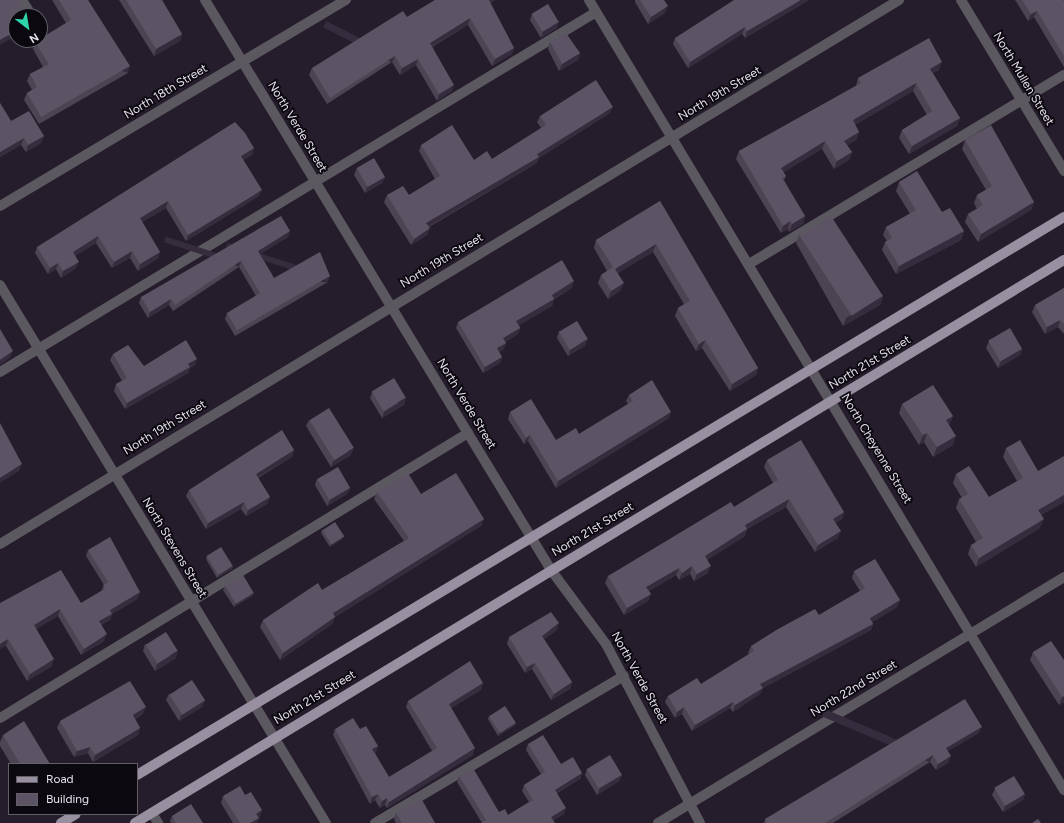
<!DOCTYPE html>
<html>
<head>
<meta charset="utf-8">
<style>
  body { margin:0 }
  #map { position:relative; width:1064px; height:823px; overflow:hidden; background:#251c2c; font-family:Figtree,sans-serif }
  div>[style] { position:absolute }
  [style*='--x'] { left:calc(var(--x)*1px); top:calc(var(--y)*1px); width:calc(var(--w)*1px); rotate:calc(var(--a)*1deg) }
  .minor>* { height:10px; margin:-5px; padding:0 5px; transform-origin:5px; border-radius:5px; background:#5c5860 }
  .major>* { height:10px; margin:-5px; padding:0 5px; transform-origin:5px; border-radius:5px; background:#988fa0 }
  .wall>* { inset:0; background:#4c4353 }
  .shaded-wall>* { inset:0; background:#352c3d; transform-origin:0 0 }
  .building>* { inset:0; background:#5c5464; transform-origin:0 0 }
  span { translate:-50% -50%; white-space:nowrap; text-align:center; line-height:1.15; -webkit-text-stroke:3.5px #0c080f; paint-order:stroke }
  .street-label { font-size:12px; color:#e6e1ec }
  .legend { position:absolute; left:8px; top:763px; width:130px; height:52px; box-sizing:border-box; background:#0c080f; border:1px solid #635f67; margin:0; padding:5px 7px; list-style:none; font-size:12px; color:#e6e1ec }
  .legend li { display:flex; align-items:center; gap:8px; height:20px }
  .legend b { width:20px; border:1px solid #635f67 }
  .north { position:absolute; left:8px; top:8px; width:40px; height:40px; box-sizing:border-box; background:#0c080f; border:1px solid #635f67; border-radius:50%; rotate:149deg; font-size:11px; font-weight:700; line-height:16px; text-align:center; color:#e6e1ec }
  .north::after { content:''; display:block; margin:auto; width:14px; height:18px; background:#2ed4aa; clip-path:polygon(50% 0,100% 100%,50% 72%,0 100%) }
</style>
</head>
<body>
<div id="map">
  <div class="minor">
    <i style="--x:22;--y:0;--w:19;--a:58"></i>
    <i style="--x:205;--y:0;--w:667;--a:58.74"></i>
    <i style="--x:551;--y:570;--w:92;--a:53.4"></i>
    <i style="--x:606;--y:644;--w:202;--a:62.3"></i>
    <i style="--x:589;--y:0;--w:922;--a:58.98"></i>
    <i style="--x:961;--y:0;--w:200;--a:58.9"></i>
    <i style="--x:40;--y:29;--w:1;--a:90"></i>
    <i style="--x:0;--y:206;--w:403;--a:-30.8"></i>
    <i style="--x:749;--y:264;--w:367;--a:-31"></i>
    <i style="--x:0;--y:285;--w:629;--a:58.79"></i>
    <i style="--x:0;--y:372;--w:696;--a:-31.13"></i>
    <i style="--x:0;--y:544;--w:1051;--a:-31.18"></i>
    <i style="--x:0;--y:718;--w:548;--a:-31.34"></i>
    <i style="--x:152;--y:813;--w:12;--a:59"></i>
    <i style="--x:375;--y:823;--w:289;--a:-30.6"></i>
    <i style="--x:658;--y:823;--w:475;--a:-31.2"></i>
  </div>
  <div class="major">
    <i style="--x:137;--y:775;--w:1082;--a:-31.05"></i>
    <i style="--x:61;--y:823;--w:17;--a:-31"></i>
    <i style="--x:135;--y:823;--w:1086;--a:-31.22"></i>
  </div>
  <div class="wall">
    <i style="clip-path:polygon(52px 0,88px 0,128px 73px,39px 124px,24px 100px,27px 93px,32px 90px,27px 81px,30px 74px,43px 67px,33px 49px,35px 42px,66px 23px)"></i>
    <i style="clip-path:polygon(119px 0,162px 0,182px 34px,180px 41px,154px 56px)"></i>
    <i style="clip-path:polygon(435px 0,495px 0,490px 3px,514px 48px,512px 54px,492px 66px,468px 25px,432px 47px,452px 91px,437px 101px,416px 65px,400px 75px,392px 62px,327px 104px,309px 75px,312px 68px,407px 17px)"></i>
    <i style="clip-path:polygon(635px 0,664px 0,665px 13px,648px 24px,635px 2px)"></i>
    <i style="clip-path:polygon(809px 0,745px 38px,742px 34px,688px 68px,673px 44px,675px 38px)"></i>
    <i style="clip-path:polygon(1015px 0,1063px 0,1064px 1px,1064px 67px,1034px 17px,1028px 21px)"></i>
    <i style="clip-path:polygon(532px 14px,557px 28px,541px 38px,530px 20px)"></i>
    <i style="clip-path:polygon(550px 42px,580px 53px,578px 60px,559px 71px,548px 49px)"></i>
    <i style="clip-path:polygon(939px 70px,933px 73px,960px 118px,957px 126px,909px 154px,899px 138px,902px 130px,927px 115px,913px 91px,855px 125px,859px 132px,856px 140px,847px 145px,852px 152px,849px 160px,834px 169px,822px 149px,783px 172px,786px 176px,784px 180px,805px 216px,803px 224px,789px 232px,788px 229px,781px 233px,736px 159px,739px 151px,856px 86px,858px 78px)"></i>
    <i style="clip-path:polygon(0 103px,11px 121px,44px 136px,41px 143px,26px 152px,21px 145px,0 157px)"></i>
    <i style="clip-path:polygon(610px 113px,539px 158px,537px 163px,429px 227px,427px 235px,411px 245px,384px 202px,387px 195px,409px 195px,435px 179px,419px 151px,421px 145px,474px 160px,492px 159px,541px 128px,537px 122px,540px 116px)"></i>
    <i style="clip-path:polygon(965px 140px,1034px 202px,1031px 210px,978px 242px,965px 222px,968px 214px,977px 209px,974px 203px,977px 195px,986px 190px,962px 149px)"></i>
    <i style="clip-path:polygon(254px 148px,252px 155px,243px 160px,259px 196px,186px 241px,166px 208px,142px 222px,160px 252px,158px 258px,138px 271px,130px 258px,112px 268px,96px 243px,75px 256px,76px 268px,61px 278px,56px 269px,48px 274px,35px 253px,37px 247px)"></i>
    <i style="clip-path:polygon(357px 168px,385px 177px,382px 183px,365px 193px,354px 175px)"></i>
    <i style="clip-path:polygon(899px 182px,942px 212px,964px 231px,961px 240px,896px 274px,882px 250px,885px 242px,887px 241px,883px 235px,886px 227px,910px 214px,896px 191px)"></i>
    <i style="clip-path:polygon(660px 201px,758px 368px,756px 375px,730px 391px,702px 348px,696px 351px,675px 316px,678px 308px,684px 304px,653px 252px,617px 273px,621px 290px,608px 299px,598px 283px,601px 275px,607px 271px,594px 248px,596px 240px)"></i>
    <i style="clip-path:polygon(290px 231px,288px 237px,260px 254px,274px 278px,328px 282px,235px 336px,225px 319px,227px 313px,256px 296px,239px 267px,173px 311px,169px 305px,148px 318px,139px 303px,141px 297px)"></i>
    <i style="clip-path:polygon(799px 235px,883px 296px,880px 305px,843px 326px,796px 243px)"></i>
    <i style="clip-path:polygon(572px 288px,554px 299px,552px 306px,519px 325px,520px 328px,518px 334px,505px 342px,506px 343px,503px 350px,499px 352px,502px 357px,500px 363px,483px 373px,456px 328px,458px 322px)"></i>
    <i style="clip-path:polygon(1064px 288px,1064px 334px,1058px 327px,1045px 334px,1032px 312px,1035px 305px)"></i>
    <i style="clip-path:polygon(559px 331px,585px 346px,568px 356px,557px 338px)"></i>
    <i style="clip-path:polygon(989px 341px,1022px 349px,1020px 355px,998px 368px,986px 348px)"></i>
    <i style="clip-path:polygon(113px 354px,144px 366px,195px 365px,190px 368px,188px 373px,125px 409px,114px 391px,116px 384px,122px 381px,110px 360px)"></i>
    <i style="clip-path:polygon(372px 392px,404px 405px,382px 418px,370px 398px)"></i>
    <i style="clip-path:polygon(629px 395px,669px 418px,556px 488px,528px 441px,524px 444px,508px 419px,510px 412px,556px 440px,579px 434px,628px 404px,626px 401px)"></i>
    <i style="clip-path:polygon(902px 404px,953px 416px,949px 425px,953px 445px,933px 457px,924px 442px,919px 445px,899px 413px)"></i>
    <i style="clip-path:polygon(309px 420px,351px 455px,331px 467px,306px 426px)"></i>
    <i style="clip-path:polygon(1006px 448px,1038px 471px,1064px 502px,1041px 515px,1040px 528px,976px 567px,968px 554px,971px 545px,976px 542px,956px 508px,959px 499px,962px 498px,953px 483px,956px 474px,989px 497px,1017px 481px,1003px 457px)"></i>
    <i style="clip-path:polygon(294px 450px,292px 457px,258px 478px,270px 497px,267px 504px,246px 516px,241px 509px,206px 529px,186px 496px,189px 490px)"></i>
    <i style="clip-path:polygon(767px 460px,844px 512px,842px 519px,835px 523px,838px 538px,815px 552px,786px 507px,747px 529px,745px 536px,707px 560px,708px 573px,694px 581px,690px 574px,679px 580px,676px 575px,649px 591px,651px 594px,648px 601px,624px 615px,605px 583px,608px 576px,734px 507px,773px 483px,764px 467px)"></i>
    <i style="clip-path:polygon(317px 479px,350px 488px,347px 494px,327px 506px,315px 485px)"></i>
    <i style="clip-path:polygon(377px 492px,421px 494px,484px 519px,481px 526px,335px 617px,332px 624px,280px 660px,260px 627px,263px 620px,322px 590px,404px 541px,374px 499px)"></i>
    <i style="clip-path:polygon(322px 530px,344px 536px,342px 539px,330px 547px,321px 533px)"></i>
    <i style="clip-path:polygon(88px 550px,140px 592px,137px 599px,112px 614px,110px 620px,101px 625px,104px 641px,81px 655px,58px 616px,36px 629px,52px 666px,27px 681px,6px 646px,0 603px,81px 603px,101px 591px,104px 585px,86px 556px)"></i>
    <i style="clip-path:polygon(207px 556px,233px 566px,232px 569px,217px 578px,206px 559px)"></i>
    <i style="clip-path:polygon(854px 571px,900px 600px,897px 607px,872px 622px,873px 624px,871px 630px,763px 688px,760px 694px,733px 712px,730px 708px,692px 731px,682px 714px,675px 718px,665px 702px,668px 696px,701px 684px,749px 654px,748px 653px,751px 646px,819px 615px,860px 591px,852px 578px)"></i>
    <i style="clip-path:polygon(225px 586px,252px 596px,234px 607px,223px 590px)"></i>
    <i style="clip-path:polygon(557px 630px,544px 639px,572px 682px,570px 689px,551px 700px,532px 669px,525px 673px,507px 644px,509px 637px)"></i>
    <i style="clip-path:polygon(145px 644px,176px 658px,155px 671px,143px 651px)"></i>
    <i style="clip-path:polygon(1033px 652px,1064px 660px,1064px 702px,1059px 705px,1030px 660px)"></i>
    <i style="clip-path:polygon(483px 683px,481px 690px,451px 708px,473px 755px,387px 808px,385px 805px,380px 808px,375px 800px,370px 804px,333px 735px,335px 729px,360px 729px,378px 746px,376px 752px,375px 753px,389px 777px,432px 751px,406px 707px,408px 701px)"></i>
    <i style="clip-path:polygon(169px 694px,205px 700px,202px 707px,179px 721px,166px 700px)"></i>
    <i style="clip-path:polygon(143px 714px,135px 719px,140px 728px,138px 735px,93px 762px,88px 753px,74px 757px,57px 728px,60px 721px)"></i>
    <i style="clip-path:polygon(489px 716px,516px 723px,514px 726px,498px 736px,488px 719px)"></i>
    <i style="clip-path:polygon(979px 733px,948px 751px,948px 763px,936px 770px,930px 762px,833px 823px,764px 823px,765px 819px)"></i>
    <i style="clip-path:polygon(3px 735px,50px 764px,11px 764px,0 746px,0 742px)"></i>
    <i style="clip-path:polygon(528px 744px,561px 764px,582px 773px,580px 779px,557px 793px,564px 814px,553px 820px,482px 823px,457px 782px,459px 776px,499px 812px,508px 815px,529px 802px,522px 791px,524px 785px,541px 774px,526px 750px)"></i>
    <i style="clip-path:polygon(587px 769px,622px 775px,619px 781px,597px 795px,585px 775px)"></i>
    <i style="clip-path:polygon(995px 789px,1025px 794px,1023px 800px,1003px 812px,992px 795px)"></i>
    <i style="clip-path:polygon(245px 795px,260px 817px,259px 818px,257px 823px,233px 823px,221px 803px,223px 796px)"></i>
    <i style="clip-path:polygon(396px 813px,435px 823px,396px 823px,394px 819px)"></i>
    <i style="clip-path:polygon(172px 816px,203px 823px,171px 823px,170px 821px)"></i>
  </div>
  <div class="shaded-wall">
    <i style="clip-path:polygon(488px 0,495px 0,486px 6px)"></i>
    <i style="clip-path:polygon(801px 0,809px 0,745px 38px,747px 31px)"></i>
    <i style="clip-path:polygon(668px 6px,665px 13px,648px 24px,651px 17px)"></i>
    <i style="clip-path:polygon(1037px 11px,1034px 17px,1028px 21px,1031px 14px)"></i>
    <i style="clip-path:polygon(470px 18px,468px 25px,427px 49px,430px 43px)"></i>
    <i style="clip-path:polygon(559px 22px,557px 28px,541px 38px,543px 31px)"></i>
    <i style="clip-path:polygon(745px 27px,742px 34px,688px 68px,690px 62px)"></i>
    <i style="clip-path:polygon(16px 31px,16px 36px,0 45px,0 40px)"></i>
    <i style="clip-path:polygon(182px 34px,180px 41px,154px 56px,156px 49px)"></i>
    <i style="clip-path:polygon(514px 48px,512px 54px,492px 66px,495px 59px)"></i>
    <i style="clip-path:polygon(580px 53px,578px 60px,559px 71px,562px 64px)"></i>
    <i style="left:395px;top:56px;width:7px;height:77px;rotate:117deg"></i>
    <i style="clip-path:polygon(418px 59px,416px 65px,400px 75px,402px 68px)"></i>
    <i style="clip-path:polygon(942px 62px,939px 70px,927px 76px,930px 69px)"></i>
    <i style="left:130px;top:66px;width:7px;height:103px;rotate:106deg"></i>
    <i style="clip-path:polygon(916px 83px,913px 91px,850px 128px,853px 120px)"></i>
    <i style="clip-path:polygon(454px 85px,452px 91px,437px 101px,439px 94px)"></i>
    <i style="clip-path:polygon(613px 107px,610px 113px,539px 158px,537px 163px,424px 229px,426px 223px)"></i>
    <i style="clip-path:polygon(960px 118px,957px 126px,909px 154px,912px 146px)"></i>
    <i style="clip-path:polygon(859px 132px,856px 140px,842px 149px,844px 141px)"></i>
    <i style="clip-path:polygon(44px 136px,41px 143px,26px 152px,28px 145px)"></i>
    <i style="clip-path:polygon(24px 138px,21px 145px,0 157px,0 152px)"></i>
    <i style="clip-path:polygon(825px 141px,822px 149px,778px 176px,781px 168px)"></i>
    <i style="clip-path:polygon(254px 148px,252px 155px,239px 162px,241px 156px)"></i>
    <i style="clip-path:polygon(852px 152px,849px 160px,834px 169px,837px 161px)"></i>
    <i style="clip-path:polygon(385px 177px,382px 183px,365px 193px,367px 187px)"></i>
    <i style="clip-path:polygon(262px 190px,259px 196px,186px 241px,188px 235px)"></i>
    <i style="clip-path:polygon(168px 201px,166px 208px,137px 225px,140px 218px)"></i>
    <i style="clip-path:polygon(1034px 202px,1031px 210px,978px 242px,981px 234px)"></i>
    <i style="clip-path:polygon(805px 216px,803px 224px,789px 232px,792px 224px)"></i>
    <i style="clip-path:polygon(790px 221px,788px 229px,781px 233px,783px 226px)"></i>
    <i style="clip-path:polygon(430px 228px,427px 235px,411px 245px,414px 239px)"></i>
    <i style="clip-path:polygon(290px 231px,288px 237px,256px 257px,258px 251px)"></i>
    <i style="clip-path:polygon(964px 231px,961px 240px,896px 274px,899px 266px)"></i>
    <i style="clip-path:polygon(98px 236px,96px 243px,70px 259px,73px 252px)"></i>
    <i style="clip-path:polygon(656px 244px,653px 252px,612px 277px,615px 269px)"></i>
    <i style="clip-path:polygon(132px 251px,130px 258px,112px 268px,114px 262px)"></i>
    <i style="clip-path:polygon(160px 252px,158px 258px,138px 271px,140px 264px)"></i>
    <i style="left:241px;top:261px;width:6px;height:79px;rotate:108deg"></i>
    <i style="clip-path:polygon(79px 262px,76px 268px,61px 278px,63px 271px)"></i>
    <i style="clip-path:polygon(58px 263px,56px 269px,48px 274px,50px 268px)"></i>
    <i style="left:330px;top:276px;width:6px;height:108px;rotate:108deg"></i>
    <i style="clip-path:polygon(574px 281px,572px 288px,549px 301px,552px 295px)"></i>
    <i style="clip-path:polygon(624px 283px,621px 290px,608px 299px,611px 291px)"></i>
    <i style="clip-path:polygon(883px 296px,880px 305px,843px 326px,846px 318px)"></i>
    <i style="clip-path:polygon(171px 299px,169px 305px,148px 318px,150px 312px)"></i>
    <i style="clip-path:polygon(554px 299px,552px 306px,514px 328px,516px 321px)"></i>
    <i style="clip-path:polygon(1060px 320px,1058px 327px,1045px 334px,1047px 327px)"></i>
    <i style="clip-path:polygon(520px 328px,518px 334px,500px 345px,503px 338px)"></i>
    <i style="clip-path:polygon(588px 339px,585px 346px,568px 356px,570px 350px)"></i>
    <i style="clip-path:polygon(705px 340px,702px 348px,696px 351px,699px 344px)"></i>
    <i style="clip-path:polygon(506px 343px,503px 350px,495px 355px,497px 348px)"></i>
    <i style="clip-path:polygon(1022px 349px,1020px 355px,998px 368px,1001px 361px)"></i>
    <i style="clip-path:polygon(13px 351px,10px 358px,0 365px,0 360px)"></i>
    <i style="clip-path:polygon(502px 357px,500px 363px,483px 373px,485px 367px)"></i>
    <i style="clip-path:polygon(197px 359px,195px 365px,190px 368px,188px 373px,125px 409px,127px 403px)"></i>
    <i style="clip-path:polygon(758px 368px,756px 375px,730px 391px,732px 384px)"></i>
    <i style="clip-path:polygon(406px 398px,404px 405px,382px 418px,384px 412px)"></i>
    <i style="clip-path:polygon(671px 412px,669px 418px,556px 488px,558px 481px)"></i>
    <i style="clip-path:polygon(953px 416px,949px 426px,946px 420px)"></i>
    <i style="clip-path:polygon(927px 433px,924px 442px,919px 445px,923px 435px)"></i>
    <i style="clip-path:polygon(530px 435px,528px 441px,524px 444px,526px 438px)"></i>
    <i style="clip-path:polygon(956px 436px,953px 445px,933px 457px,937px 447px)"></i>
    <i style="clip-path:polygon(354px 448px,351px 455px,331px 467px,333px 461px)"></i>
    <i style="clip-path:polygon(294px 450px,292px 457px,253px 480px,256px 474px)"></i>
    <i style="clip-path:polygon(22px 464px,19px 471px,0 483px,0 478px)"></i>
    <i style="clip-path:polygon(350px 488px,347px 494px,327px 506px,330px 500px)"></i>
    <i style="clip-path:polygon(1064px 495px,1064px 502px,1035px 519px,1038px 510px)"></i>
    <i style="clip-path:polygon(270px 497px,267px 504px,246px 516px,248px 510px)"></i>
    <i style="clip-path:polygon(789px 499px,786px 507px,747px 529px,745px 536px,702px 563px,705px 556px,745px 525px)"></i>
    <i style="clip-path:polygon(244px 502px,241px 509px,206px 529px,208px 523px)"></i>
    <i style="clip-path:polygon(844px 512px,842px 519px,830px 526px,833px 519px)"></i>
    <i style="clip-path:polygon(484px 519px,481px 526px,335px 617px,332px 624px,280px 660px,283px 653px,333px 613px)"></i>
    <i style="clip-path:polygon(1044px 519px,1040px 528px,976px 567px,979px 558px)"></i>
    <i style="clip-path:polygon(841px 531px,838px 538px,815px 552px,818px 545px)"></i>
    <i style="clip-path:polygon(344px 536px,342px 539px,330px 547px,331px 544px)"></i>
    <i style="clip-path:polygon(233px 566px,232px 569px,217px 578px,219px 575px)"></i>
    <i style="clip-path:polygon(692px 566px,690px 574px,679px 580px,682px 573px)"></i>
    <i style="clip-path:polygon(711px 566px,708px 573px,694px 581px,697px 574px)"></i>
    <i style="clip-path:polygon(679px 568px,676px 575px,644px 594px,646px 587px)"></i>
    <i style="clip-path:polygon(140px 592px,137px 599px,112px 614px,110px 620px,97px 628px,99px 621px,110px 610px)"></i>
    <i style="clip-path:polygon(254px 593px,252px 596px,234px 607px,235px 604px)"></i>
    <i style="clip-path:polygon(651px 594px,648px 601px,624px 615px,627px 608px)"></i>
    <i style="clip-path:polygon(900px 600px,897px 607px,868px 625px,870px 618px)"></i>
    <i style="clip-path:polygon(60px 609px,58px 616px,31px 632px,34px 625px)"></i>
    <i style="clip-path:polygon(559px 623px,557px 630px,540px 642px,542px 636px)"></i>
    <i style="clip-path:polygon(873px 624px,871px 630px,763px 688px,760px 694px,733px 712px,735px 705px,760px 684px)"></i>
    <i style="clip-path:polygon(107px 634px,104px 641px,81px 655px,84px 649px)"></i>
    <i style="clip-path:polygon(8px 639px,6px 646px,0 649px,0 644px)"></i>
    <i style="clip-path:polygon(178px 651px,176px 658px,155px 671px,157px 664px)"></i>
    <i style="clip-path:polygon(54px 659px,52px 666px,27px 681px,30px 674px)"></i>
    <i style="clip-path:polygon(535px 663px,532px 669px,525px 673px,527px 667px)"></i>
    <i style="clip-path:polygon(572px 682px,570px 689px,551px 700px,554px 694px)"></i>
    <i style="clip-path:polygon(483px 683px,481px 690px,446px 711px,449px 704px)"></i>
    <i style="clip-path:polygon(1064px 696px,1064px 702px,1059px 705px,1062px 697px)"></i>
    <i style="clip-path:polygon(205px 700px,202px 707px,179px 721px,181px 715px)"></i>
    <i style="clip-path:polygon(733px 702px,730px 708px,692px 731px,695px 725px)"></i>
    <i style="clip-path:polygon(146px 707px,143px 714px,130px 721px,133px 715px)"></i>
    <i style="clip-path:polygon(684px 707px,682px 714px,675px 718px,677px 712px)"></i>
    <i style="clip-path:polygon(516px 723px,514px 726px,498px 736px,499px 733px)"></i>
    <i style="clip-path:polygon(982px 727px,979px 733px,943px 754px,946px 748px)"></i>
    <i style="clip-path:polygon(140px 728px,138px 735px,93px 762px,95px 755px)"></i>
    <i style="clip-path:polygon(378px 746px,376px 752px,370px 756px,372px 749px)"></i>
    <i style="clip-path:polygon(90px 747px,88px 753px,74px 757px,77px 751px)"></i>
    <i style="clip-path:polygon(475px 748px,473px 755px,387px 808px,389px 802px)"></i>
    <i style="left:933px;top:755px;width:8px;height:128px;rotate:113deg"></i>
    <i style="clip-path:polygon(951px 756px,948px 763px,936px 770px,938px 764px)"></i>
    <i style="clip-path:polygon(582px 773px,580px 779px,552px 795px,555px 790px)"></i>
    <i style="clip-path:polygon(622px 775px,619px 781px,597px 795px,600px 788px)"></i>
    <i style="clip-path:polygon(378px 794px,375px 800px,370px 804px,372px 797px)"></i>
    <i style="clip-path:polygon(1025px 794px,1023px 800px,1003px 812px,1005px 806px)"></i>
    <i style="clip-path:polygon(387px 798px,385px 805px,380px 808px,382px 801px)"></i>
    <i style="clip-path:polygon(566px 808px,564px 814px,549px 823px,551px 817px)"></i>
    <i style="clip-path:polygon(262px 810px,260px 817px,255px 820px,259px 818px,257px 823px,250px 823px,256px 814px)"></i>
  </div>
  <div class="building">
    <i style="clip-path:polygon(0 0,18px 0,28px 16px,16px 16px,16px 31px,0 40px)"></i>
    <i style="clip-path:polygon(59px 0,88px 0,130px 66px,41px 117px,27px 93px,37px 87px,30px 74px,49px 64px,35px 42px,38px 40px,40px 40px,40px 39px,71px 20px)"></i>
    <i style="clip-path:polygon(126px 0,162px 0,182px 34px,156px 49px)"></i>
    <i style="clip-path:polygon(435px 0,489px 0,514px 48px,495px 59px,470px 18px,430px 43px,454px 85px,439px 94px,418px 59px,402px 68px,395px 56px,330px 98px,312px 68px,403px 11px,407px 17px)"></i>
    <i style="clip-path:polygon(640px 0,664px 0,668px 6px,651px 17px)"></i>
    <i style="clip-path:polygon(734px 0,801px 0,747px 31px,745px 27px,690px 62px,675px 38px)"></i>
    <i style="clip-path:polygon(1022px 0,1063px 0,1064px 1px,1064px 56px,1037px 11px,1031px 14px)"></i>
    <i style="left:548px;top:4px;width:21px;height:19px;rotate:59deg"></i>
    <i style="clip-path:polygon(566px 33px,580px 53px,562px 64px,550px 42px)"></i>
    <i style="clip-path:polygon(929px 38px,942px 62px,930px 69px,960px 118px,912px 146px,902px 130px,932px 111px,916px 83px,853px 120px,859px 132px,844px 141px,852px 152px,837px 161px,825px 141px,781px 168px,786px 176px,782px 178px,805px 216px,792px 224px,790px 221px,783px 226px,739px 151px,861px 83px,858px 78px)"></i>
    <i style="clip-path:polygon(596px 80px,613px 107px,537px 154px,539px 157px,426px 223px,430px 228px,414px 239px,387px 195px,403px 186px,409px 195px,440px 176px,421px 145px,452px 125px,474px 160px,487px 151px,492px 159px,546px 125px,540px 116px)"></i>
    <i style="clip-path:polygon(0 103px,11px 121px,29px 111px,44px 136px,28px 145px,24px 138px,0 152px)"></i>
    <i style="clip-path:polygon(235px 122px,245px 133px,254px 148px,241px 156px,262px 190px,188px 235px,168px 201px,140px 218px,160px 252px,140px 264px,132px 251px,114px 262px,98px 236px,73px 252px,79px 262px,63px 271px,58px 263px,50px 268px,37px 247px)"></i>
    <i style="clip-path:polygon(991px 125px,1034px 202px,981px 234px,968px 214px,983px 205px,977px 195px,992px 186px,965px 140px)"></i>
    <i style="left:374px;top:158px;width:22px;height:20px;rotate:60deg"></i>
    <i style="clip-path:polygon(917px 171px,942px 212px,950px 208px,964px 231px,899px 266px,885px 242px,892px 238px,886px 227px,916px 210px,899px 182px)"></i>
    <i style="clip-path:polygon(660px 201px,758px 368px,732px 384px,705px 340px,699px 344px,678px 308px,690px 301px,656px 244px,615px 269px,624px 283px,611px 291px,601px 275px,613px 267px,596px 240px)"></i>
    <i style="clip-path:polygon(281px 216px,290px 231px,258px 251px,274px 278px,320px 252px,330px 276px,237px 330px,227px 313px,260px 293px,241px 261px,175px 305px,171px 299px,150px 312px,141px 297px)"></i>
    <i style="left:831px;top:216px;width:95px;height:37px;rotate:57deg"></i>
    <i style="clip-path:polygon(562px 260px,574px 281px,552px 295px,554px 299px,516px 321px,520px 328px,503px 338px,506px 343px,497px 348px,502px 357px,485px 367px,458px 322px)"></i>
    <i style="clip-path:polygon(1064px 288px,1064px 324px,1060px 320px,1047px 327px,1035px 305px)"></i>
    <i style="left:577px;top:321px;width:21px;height:21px;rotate:59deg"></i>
    <i style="left:1010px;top:328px;width:24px;height:25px;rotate:60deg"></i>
    <i style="clip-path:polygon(0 329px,13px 351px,0 360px)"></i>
    <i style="clip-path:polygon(186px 340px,197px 359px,188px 364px,190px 367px,127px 403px,116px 384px,127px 378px,113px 354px,128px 345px,144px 366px)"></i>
    <i style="left:394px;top:378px;width:23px;height:26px;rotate:59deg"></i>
    <i style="clip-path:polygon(652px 380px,671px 412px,558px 481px,530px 435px,526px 438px,510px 412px,531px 399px,556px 440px,576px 428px,579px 434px,633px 401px,629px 395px)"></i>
    <i style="clip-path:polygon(933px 385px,953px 416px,946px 420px,956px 436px,937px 447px,927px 433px,923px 435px,902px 404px)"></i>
    <i style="left:329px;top:408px;width:47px;height:23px;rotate:58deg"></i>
    <i style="clip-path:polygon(0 423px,22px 464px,0 478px)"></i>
    <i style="clip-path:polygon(282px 430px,294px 450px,256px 474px,270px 497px,248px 510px,244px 502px,208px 523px,189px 490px)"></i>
    <i style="clip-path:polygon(801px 440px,844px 512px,833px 519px,841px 531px,818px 545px,789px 499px,745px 525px,747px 529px,705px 556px,711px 566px,697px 574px,692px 566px,682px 573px,679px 568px,646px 587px,651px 594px,627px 608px,608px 576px,731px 502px,734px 507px,778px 480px,767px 460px)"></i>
    <i style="clip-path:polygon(1020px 440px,1038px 471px,1064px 456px,1064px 495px,1038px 510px,1044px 519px,979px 558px,971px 545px,983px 538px,959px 499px,968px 494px,956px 474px,969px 466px,989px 497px,1023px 478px,1006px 448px)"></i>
    <i style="left:338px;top:467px;width:24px;height:24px;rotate:60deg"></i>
    <i style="clip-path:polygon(408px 473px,421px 494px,456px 473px,484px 519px,333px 613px,335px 617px,283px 653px,263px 620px,318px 583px,322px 590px,409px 538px,377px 492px)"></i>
    <i style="left:335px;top:522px;width:17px;height:15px;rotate:57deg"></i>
    <i style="clip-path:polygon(110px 537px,140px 592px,110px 610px,112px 614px,99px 621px,107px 634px,84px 649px,60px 609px,34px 625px,54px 659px,30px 674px,8px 639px,0 644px,0 603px,61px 570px,81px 603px,105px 589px,103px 585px,108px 582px,88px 550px)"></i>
    <i style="left:221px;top:547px;width:22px;height:17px;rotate:58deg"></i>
    <i style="clip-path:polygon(875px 559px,900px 600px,870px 618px,873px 624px,760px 684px,763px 688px,735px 705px,733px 702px,695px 725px,684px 707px,677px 712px,668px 696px,697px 678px,701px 684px,754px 651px,751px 646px,778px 629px,815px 609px,819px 615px,865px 588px,854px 571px)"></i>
    <i style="left:243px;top:575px;width:21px;height:21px;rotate:59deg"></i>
    <i style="clip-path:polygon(551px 612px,559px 623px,542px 636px,572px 682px,554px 694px,535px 663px,527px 667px,509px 637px)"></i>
    <i style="left:166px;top:632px;width:22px;height:24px;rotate:58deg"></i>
    <i style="clip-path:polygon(1051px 641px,1064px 660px,1064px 696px,1062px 697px,1033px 652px)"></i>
    <i style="clip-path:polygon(470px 661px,483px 683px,449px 704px,475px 748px,389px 802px,387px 798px,382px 801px,378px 794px,372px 797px,335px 729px,353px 718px,360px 729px,366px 726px,378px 746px,372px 749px,389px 777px,437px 748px,408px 701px)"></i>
    <i style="left:192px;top:680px;width:24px;height:27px;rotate:57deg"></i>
    <i style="clip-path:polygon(130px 681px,146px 707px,133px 715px,140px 728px,95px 755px,90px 747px,77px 751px,60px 721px)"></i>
    <i style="clip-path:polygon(965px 699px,982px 727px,946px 748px,951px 756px,938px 764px,933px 755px,825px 823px,767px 823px,765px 819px)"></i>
    <i style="left:505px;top:706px;width:20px;height:19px;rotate:57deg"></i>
    <i style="clip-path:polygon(24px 721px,50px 764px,20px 764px,3px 735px)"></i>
    <i style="clip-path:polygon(543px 735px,561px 764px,573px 757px,582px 773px,555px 790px,566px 808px,551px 817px,555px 823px,481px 823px,486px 820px,459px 776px,473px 768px,499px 812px,505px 809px,508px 815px,533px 800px,524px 785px,545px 772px,528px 744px)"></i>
    <i style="left:610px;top:755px;width:23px;height:27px;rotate:59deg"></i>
    <i style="left:1014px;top:776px;width:21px;height:23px;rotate:59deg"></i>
    <i style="clip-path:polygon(240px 786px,245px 795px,251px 792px,262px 810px,256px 814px,259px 818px,250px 823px,240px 823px,223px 796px)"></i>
    <i style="clip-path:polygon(421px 798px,435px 823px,402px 823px,396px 813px)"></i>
    <i style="clip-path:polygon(191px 804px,203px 823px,176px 823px,172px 816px)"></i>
    <i style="clip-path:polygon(1038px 819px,1041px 823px,1032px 823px)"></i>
  </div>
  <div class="street-label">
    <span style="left:1023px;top:79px;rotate:59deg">North Mullen Street</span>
    <span style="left:166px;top:92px;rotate:-31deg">North 18th Street</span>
    <span style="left:720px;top:94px;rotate:-31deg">North 19th Street</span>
    <span style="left:297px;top:127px;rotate:59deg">North Verde Street</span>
    <span style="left:442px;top:261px;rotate:-31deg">North 19th Street</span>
    <span style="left:870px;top:363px;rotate:-31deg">North 21st Street</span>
    <span style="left:466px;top:404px;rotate:59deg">North Verde Street</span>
    <span style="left:165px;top:428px;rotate:-31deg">North 19th Street</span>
    <span style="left:876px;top:449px;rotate:59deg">North Cheyenne Street</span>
    <span style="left:593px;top:530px;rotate:-31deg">North 21st Street</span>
    <span style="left:174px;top:548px;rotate:59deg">North Stevens Street</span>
    <span style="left:639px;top:678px;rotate:61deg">North Verde Street</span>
    <span style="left:854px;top:689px;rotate:-31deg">North 22nd Street</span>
    <span style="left:315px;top:698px;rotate:-31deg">North 21st Street</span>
  </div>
  <ul class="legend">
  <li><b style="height:5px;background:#988fa0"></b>Road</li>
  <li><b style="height:11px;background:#5c5464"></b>Building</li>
  </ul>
  <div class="north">N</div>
</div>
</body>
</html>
